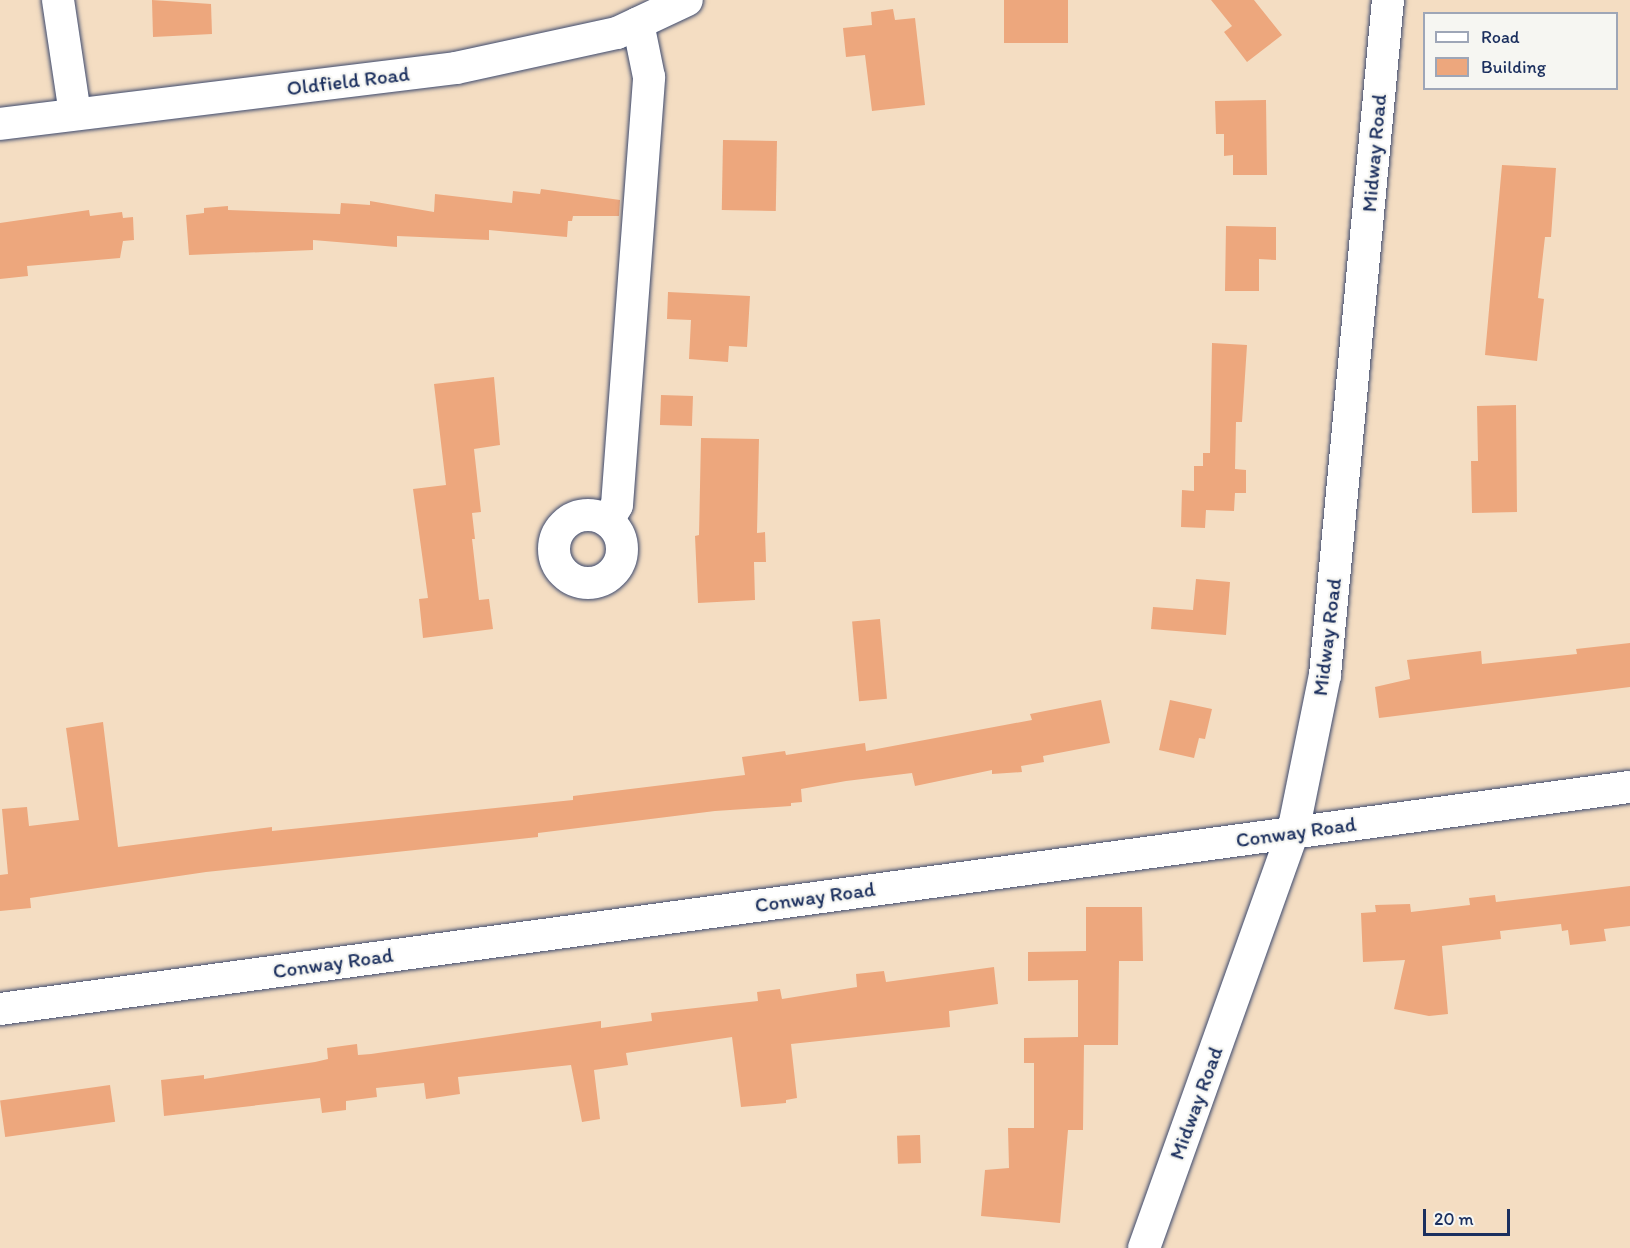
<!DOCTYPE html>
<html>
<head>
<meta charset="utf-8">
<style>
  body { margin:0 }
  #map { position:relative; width:1630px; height:1248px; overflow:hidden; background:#f4ddc2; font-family:Itim,sans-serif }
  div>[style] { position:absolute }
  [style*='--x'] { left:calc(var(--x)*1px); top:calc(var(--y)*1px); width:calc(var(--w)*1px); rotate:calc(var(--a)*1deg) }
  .building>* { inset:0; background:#eda77d; transform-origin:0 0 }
  .roads { filter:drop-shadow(0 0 2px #3c496d) drop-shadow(0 0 2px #3c496d) }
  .street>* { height:32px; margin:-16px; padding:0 16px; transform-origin:16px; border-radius:16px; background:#fff }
  .street>.ring { margin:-16px; padding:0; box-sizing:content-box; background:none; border:32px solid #fff; border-radius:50% }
  span { translate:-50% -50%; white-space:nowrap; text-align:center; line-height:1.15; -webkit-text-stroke:4.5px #f6f6f2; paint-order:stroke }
  .street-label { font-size:21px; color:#1b2f5e }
  .legend { position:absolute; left:1423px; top:12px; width:195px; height:78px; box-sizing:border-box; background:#f6f6f2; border:2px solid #9ea6b7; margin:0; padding:8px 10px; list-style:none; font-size:18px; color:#1b2f5e }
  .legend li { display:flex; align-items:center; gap:12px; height:30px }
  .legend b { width:30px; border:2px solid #9ea6b7 }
  .scale { position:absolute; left:1423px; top:1209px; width:87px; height:27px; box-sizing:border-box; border:3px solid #1b2f5e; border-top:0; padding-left:8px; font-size:18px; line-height:21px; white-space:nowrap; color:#1b2f5e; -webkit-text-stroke:4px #f6f6f2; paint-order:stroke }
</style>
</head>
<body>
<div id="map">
  <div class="building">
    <i style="clip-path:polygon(152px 0,211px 4px,212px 34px,153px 37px)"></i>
    <i style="left:1004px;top:0;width:64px;height:43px"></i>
    <i style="clip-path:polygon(1211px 0,1254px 0,1282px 35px,1247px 62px,1224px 32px,1232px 26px)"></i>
    <i style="clip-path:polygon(893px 9px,895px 20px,915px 18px,925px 105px,872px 111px,865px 55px,846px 57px,843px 28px,872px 25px,871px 12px)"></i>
    <i style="clip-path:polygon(1266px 100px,1267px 175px,1233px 175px,1233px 155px,1224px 156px,1224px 134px,1216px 134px,1215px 101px)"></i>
    <i style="left:723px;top:140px;width:54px;height:70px;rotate:1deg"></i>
    <i style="clip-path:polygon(1502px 165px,1556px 168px,1551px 237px,1545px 237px,1538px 298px,1544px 299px,1537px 361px,1485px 355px)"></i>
    <i style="clip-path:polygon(541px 189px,620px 200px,619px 216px,573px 216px,572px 221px,568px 221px,567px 237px,489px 230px,489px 240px,397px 236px,397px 247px,313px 240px,313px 250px,189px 255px,186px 215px,204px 213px,204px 208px,228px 206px,228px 210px,340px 214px,341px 203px,370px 205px,370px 201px,434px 212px,435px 194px,512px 203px,513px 191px,540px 194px)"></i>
    <i style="clip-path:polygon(89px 210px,90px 216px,122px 212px,123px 218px,133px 217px,134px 240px,123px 241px,120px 258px,27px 266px,28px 276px,0 279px,0 223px)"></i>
    <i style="clip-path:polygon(1226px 226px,1276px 227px,1276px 260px,1259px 259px,1259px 291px,1225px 291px)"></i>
    <i style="clip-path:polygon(668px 292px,750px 296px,747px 347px,729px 346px,728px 362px,689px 359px,691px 320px,667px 319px)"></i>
    <i style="clip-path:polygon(1212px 343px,1247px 345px,1242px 422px,1236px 422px,1235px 469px,1246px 470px,1246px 493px,1235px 493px,1234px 511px,1206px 510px,1205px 528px,1181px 527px,1182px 490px,1194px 491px,1194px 466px,1203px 466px,1203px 453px,1210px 453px)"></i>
    <i style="clip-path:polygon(494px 377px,500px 445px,474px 449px,481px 512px,472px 513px,475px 539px,472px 539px,479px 600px,489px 599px,493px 629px,423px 638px,419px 599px,428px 598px,413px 489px,446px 485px,434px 384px)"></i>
    <i style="left:661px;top:395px;width:32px;height:30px;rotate:2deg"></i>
    <i style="clip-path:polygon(1516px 405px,1517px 512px,1472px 513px,1471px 461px,1478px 461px,1477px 406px)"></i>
    <i style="clip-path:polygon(701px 438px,759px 439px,757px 533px,765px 532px,766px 562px,754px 562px,755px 600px,698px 603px,695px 536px,699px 535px)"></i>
    <i style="clip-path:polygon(1196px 579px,1230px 582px,1226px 635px,1151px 629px,1153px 607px,1193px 610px)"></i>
    <i style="left:880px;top:619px;width:80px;height:28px;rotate:85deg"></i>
    <i style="clip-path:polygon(1630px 643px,1630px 687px,1379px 718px,1375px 687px,1410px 679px,1407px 660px,1481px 651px,1482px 664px,1577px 654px,1576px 649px)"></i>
    <i style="clip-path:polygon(1101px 700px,1110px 743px,1043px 756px,1044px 762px,1021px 766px,1022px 772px,992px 774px,992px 770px,915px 786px,912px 773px,846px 781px,801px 789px,802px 802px,791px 803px,791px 806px,715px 811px,538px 833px,538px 837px,206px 872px,30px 898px,31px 908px,0 911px,0 875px,8px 874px,2px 809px,27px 807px,29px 826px,79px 820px,66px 728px,103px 722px,118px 847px,272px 827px,272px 831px,573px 800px,573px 796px,745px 775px,742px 757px,785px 751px,786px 755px,865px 743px,866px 751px,1032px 720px,1030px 714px)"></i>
    <i style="clip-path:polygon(1170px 700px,1212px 709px,1205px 739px,1199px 738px,1194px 758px,1159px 750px)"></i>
    <i style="clip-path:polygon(1630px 886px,1630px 926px,1604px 929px,1606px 941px,1570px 945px,1568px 930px,1562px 931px,1561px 924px,1500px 931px,1501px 939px,1442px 946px,1448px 1014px,1429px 1016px,1394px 1009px,1405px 960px,1363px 962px,1361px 913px,1376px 912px,1375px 905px,1410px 904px,1411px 912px,1470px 905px,1469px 898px,1495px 895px,1496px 902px)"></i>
    <i style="clip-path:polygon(1086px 907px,1142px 907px,1143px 961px,1119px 961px,1118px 1045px,1084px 1045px,1083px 1130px,1068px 1130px,1060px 1223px,981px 1216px,985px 1170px,1009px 1168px,1008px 1128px,1034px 1128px,1034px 1063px,1024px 1063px,1024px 1038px,1078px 1037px,1078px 980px,1028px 981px,1028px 952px,1086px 951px)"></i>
    <i style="clip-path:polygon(994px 967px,998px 1004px,949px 1011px,950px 1027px,791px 1044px,797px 1098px,786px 1100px,786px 1103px,741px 1107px,732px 1037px,626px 1053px,628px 1065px,594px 1070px,600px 1119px,582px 1122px,571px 1065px,458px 1077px,460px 1094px,426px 1099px,424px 1083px,376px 1088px,377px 1097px,346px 1101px,346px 1110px,322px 1113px,320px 1098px,164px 1116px,161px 1080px,204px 1075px,204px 1079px,315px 1062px,328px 1059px,327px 1048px,357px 1044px,358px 1055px,371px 1054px,601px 1021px,601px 1028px,652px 1021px,651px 1013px,758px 1001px,757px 992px,780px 989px,782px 999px,857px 987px,856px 974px,884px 971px,886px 982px)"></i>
    <i style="left:110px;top:1085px;width:37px;height:111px;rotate:82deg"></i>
    <i style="left:920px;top:1135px;width:28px;height:23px;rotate:88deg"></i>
  </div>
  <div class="roads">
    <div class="street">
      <i style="--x:58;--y:0;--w:115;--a:81.5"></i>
      <i style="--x:0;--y:124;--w:459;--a:-7"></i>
      <i style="--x:456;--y:68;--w:165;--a:-12.3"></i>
      <i style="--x:617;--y:33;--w:77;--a:-25.2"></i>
      <i class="ring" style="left:554px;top:515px;width:36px;height:36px"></i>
      <i style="--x:608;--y:521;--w:18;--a:-61"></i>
      <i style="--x:617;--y:505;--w:429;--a:-85.7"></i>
      <i style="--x:649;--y:77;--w:55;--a:-101.5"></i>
      <i style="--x:0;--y:1009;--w:1645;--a:-7.76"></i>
      <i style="--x:1144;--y:1248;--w:442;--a:-70.3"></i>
      <i style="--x:1293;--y:832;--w:160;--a:-78.5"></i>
      <i style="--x:1325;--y:675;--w:678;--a:-84.67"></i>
    </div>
  </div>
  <div class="street-label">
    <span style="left:348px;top:81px;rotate:-7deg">Oldfield Road</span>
    <span style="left:1374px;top:153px;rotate:-85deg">Midway Road</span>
    <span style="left:1327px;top:637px;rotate:-83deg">Midway Road</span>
    <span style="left:1296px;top:832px;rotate:-8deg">Conway Road</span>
    <span style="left:815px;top:897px;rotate:-8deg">Conway Road</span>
    <span style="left:333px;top:963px;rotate:-8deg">Conway Road</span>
    <span style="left:1196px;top:1103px;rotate:-70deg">Midway Road</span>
  </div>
  <ul class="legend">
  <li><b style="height:8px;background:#fff"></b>Road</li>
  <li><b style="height:16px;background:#eda77d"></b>Building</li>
  </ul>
  <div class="scale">20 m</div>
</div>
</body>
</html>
